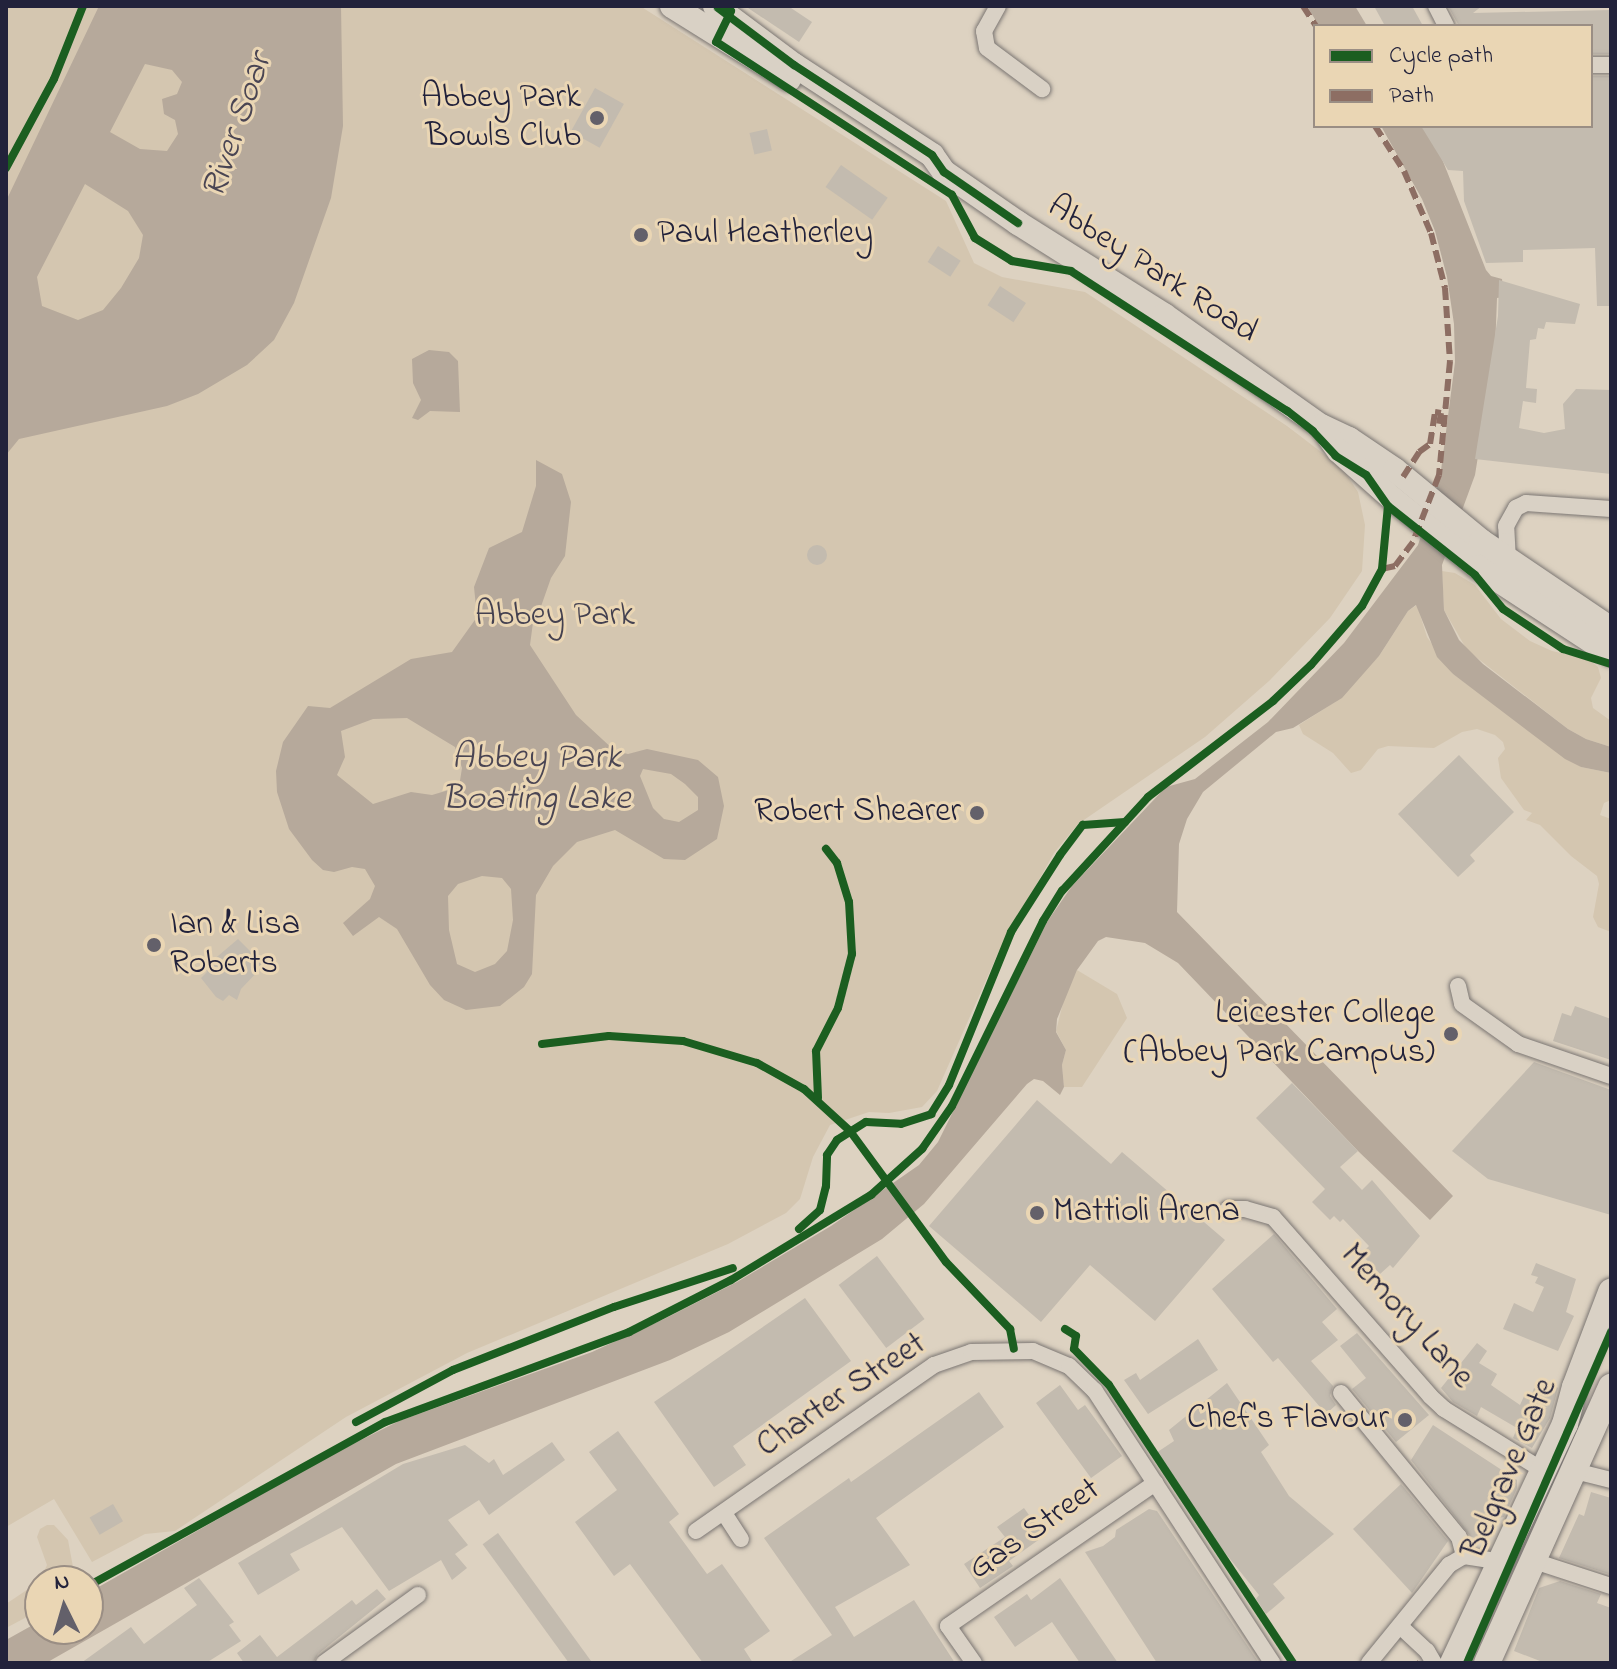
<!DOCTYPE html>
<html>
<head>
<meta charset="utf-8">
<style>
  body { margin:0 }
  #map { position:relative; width:1617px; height:1669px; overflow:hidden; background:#ddd2c1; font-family:"Indie Flower",sans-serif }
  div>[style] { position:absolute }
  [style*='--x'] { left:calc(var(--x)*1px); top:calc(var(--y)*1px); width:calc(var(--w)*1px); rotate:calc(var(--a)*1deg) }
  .green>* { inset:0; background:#d4c6b0 }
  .water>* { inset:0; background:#b6a99b }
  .building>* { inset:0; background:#c3bbaf; transform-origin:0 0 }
  .round { border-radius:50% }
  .roads { filter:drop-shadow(0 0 2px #7b7673) drop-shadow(0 0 2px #7b7673) }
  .minor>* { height:16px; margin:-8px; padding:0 8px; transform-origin:8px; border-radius:8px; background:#d9d1c5 }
  .secondary>* { height:24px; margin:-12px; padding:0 12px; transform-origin:12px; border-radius:12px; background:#d9d1c5 }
  .primary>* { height:26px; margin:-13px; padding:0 13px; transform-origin:13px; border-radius:13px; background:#d9d1c5 }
  .quiet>* { height:6px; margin-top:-3px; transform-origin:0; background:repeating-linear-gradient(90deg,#8d6e63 0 12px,transparent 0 18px) }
  .cycleway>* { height:8px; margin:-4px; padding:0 4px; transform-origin:4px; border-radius:4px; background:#1b5e20 }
  .dots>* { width:22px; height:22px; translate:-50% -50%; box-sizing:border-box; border:4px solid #ead6b4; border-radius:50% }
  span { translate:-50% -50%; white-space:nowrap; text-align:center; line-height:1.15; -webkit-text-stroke:6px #ead6b4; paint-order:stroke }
  .poi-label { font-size:34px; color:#22223b }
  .right { translate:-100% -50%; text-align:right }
  .left { translate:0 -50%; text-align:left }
  .street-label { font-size:34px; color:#22223b }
  .park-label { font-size:34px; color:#444150 }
  .water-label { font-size:36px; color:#4a4553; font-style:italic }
  .frame { position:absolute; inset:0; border:8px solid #22223b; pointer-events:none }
  .legend { position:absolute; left:1313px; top:24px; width:280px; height:104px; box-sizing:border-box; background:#ead6b4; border:2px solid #9a8e84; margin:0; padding:10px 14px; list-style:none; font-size:24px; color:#22223b }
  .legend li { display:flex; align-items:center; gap:16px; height:40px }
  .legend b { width:40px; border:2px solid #9a8e84 }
  .north { position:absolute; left:24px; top:1565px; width:80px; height:80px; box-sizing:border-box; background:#ead6b4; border:2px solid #9a8e84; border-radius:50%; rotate:355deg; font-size:22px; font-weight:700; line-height:32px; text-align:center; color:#22223b }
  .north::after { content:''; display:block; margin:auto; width:28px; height:36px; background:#63606a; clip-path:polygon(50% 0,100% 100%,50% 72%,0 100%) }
</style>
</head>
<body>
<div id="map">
  <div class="green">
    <i style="clip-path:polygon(6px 6px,640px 6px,946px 201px,974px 263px,1002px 277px,1085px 292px,1287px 426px,1342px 468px,1358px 492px,1365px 525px,1362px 571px,1330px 618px,1269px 681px,1205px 737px,1078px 824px,1054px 853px,998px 953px,937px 1091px,922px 1107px,889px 1113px,869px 1112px,830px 1125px,813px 1157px,800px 1199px,786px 1213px,728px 1244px,467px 1353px,346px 1417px,175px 1531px,145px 1534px,92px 1562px,54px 1499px,6px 1527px)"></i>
    <i style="clip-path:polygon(1442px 571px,1455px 573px,1475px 585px,1501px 619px,1530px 641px,1552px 651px,1588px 659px,1598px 667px,1601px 678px,1591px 698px,1593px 708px,1611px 721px,1611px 747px,1586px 739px,1568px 729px,1467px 650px,1444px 610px)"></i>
    <i style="clip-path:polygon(1417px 605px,1427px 637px,1453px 674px,1581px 767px,1611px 773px,1611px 800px,1604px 803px,1600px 815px,1611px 819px,1611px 932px,1598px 927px,1593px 917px,1599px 884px,1597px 876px,1571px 856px,1540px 825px,1526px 820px,1532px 813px,1524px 810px,1501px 778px,1498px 758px,1505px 749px,1503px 742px,1495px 735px,1477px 729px,1462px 732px,1434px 748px,1388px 746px,1378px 749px,1361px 770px,1351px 773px,1333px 753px,1303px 734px,1299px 725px,1335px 702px,1379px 656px,1408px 611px)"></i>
    <i style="clip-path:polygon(1077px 970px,1117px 994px,1127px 1018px,1082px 1087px,1064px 1087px,1062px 1065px,1066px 1050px,1056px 1031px,1065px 995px)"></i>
    <i style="clip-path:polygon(47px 1525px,54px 1525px,68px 1540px,73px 1567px,81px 1581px,40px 1581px,47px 1565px,37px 1537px,40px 1529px)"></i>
    <i style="clip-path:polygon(40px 1581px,40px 1610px,6px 1628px,6px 1604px)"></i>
  </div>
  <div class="water">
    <i style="clip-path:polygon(evenodd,99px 6px,341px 6px,343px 126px,331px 198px,294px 303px,274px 340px,247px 365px,198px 394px,167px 406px,19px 439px,6px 455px,6px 201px,99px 6px,145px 64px,172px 70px,182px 82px,177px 94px,162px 99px,164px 114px,175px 120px,178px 134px,167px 151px,140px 149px,110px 132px,145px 64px,99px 6px,85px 184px,128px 211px,143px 235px,139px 258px,121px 288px,103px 310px,78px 320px,42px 306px,37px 277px,85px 184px)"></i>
    <i style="clip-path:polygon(1307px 6px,1355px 6px,1367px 26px,1319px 26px)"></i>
    <i style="clip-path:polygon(1381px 126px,1429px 126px,1486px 270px,1491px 276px,1502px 279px,1504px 297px,1497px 298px,1495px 350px,1475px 475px,1442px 565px,1444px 610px,1459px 640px,1483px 664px,1568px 729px,1586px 739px,1611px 747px,1611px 773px,1581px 767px,1565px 759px,1453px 674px,1437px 657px,1416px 605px,1408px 611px,1379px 656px,1342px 698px,1293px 728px,1276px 732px,1203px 792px,1187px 819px,1179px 844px,1177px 912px,1453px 1196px,1430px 1220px,1358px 1151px,1178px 963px,1145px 943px,1106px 937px,1098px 941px,1077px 970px,1057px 1019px,1056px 1032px,1066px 1050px,1062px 1065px,1064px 1087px,1060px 1095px,1043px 1081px,1034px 1079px,1027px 1084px,924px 1204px,882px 1239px,729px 1332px,670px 1360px,396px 1464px,46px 1663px,6px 1663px,6px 1640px,40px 1621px,40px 1629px,88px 1629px,88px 1593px,327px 1457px,399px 1421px,592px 1352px,664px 1319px,737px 1282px,831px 1226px,919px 1165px,938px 1142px,1047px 922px,1072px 886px,1166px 787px,1195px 779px,1268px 722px,1344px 643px,1418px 545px,1440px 478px,1455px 362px,1454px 324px,1447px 277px,1435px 231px,1422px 199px)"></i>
    <i style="clip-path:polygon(429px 350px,449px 352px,458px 361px,460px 412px,430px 411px,418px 420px,412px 418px,421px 400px,413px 383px,412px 359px)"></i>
    <i style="clip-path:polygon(evenodd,536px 460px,562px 474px,571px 502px,565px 556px,551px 578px,538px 615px,534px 615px,530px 645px,576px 715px,615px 751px,628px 754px,647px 749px,698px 760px,718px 777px,724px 806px,717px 839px,685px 860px,664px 859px,615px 830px,577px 842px,553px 866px,536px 895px,532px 974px,524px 987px,500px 1006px,466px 1010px,444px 1000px,430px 985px,397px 929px,379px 917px,353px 936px,343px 923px,370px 899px,375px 886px,365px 869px,352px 867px,334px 872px,323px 870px,312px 860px,289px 829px,277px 792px,276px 771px,283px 742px,308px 706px,330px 708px,411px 659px,452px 652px,477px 617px,474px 587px,489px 548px,522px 532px,536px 486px,536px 460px,407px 718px,455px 747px,462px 768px,459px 787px,432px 795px,411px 792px,373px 804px,337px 775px,345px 757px,341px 731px,373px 719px,407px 718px,536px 460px,643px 769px,671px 774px,685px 784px,698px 797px,698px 810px,679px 822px,664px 819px,653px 808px,640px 776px,643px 769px,536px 460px,482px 876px,502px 878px,511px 889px,513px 920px,507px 951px,495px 964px,475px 972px,457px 964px,449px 930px,448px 896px,458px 884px,482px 876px)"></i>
  </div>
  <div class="building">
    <i style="clip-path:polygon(745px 6px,788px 6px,812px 22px,799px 42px)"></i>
    <i style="clip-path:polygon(1374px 6px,1412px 6px,1423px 26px,1385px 26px)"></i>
    <i style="clip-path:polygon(1448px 6px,1482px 6px,1473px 13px,1611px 10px,1611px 54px,1591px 54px,1591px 26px,1459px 26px)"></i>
    <i style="clip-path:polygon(1591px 76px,1611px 76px,1611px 306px,1597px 306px,1595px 248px,1523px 250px,1523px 262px,1486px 263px,1464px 201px,1463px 171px,1448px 170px,1421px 126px,1591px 126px)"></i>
    <i style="left:595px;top:88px;width:33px;height:50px;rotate:29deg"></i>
    <i style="left:767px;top:129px;width:22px;height:18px;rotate:77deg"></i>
    <i style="left:841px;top:165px;width:57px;height:27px;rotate:35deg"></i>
    <i style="left:938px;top:246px;width:27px;height:19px;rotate:33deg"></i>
    <i style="clip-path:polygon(1499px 280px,1580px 304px,1575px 324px,1546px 322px,1544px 329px,1538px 328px,1536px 339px,1530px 340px,1526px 388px,1537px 389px,1536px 403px,1523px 401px,1519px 428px,1544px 433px,1565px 429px,1563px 404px,1576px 389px,1611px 390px,1611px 474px,1475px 459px,1498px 316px)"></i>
    <i style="left:1000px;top:286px;width:31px;height:23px;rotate:33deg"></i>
    <i class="round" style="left:807px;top:545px;width:20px;height:20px"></i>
    <i style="clip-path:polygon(1459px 755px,1514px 812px,1470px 855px,1475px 861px,1458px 877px,1398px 814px)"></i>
    <i style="clip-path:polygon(238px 939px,264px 965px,241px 989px,237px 1000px,229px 995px,223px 1001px,216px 997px,201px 978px,207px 972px,205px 967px)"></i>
    <i style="clip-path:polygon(1575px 1006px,1611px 1019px,1611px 1060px,1553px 1041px,1562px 1013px,1571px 1016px)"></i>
    <i style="clip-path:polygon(1534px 1062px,1611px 1090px,1611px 1215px,1488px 1179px,1452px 1151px)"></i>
    <i style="clip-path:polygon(1292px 1083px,1358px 1151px,1340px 1167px,1362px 1190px,1372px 1180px,1420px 1236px,1393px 1268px,1390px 1265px,1380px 1274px,1361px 1254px,1369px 1246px,1343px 1219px,1340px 1222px,1334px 1216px,1330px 1220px,1312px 1202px,1325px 1189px,1256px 1118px)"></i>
    <i style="clip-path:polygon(1037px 1100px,1111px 1164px,1122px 1152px,1225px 1240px,1155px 1321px,1090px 1265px,1041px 1322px,929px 1226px)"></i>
    <i style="clip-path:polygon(1274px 1234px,1337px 1309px,1322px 1322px,1338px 1340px,1311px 1361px,1333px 1386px,1330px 1396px,1336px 1405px,1326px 1414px,1278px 1358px,1273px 1362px,1212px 1289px)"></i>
    <i style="left:877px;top:1256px;width:79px;height:48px;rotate:53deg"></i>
    <i style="clip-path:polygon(1536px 1263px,1576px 1279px,1566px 1312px,1574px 1316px,1558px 1351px,1503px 1329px,1514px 1303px,1533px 1312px,1544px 1287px,1535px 1283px,1538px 1277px,1531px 1275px)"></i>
    <i style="clip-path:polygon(805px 1298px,851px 1361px,733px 1446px,746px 1465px,714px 1487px,654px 1402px)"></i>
    <i style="clip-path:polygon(1357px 1333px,1429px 1415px,1396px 1442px,1352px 1389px,1366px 1378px,1340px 1346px)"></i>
    <i style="clip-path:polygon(1198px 1339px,1218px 1370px,1148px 1414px,1124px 1380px,1136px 1373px,1140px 1380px)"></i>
    <i style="clip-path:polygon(1477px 1343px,1487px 1351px,1479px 1363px,1497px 1374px,1491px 1385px,1520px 1405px,1525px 1394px,1531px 1397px,1534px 1388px,1550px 1395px,1555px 1386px,1558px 1388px,1550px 1418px,1532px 1448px,1513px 1438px,1517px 1428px,1481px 1407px,1477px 1416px,1453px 1402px,1441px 1388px)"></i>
    <i style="clip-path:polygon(1227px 1383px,1269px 1445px,1261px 1452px,1289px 1496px,1334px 1534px,1273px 1584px,1285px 1598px,1266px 1614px,1256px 1599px,1259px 1595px,1222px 1549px,1156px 1453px,1174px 1441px,1169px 1430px)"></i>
    <i style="clip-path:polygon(1060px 1385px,1078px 1410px,1085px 1405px,1122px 1456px,1091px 1478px,1036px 1403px)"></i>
    <i style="clip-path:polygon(979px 1392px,1004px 1427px,876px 1518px,910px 1565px,835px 1607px,854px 1637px,914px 1600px,955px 1663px,788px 1663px,832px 1635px,764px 1538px,849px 1478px,851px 1482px)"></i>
    <i style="clip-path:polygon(1433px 1425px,1517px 1480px,1517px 1488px,1504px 1517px,1488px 1520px,1478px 1540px,1470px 1536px,1411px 1460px)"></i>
    <i style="clip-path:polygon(618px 1431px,679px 1514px,669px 1522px,707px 1574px,722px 1564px,770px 1631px,744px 1649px,753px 1663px,703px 1663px,630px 1564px,614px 1576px,575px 1522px,617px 1490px,589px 1452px)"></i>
    <i style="clip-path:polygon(552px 1442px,565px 1460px,489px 1515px,479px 1500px,448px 1520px,468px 1545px,455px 1554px,467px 1568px,452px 1580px,441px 1560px,389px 1591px,342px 1527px,290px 1554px,300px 1570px,258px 1595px,238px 1563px,403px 1464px,465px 1445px,489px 1463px,494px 1459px,503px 1475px)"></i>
    <i style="clip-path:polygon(1401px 1484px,1448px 1541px,1412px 1593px,1353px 1529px)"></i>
    <i style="clip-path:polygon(1591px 1492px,1611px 1498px,1609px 1574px,1559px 1558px,1579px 1514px,1584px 1516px)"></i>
    <i style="left:113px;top:1504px;width:20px;height:27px;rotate:60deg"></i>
    <i style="clip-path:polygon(1024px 1508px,1044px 1536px,1009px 1561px,1013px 1566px,980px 1588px,964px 1564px,1005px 1537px,997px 1527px)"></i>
    <i style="clip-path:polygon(1149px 1509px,1157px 1511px,1259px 1663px,1157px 1663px,1085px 1552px,1103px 1546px,1115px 1537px,1116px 1530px)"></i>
    <i style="left:498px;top:1533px;width:162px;height:19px;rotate:54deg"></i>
    <i style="clip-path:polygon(199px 1578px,234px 1622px,229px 1625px,241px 1641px,206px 1663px,81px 1663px,131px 1627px,144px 1644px,197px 1605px,184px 1588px)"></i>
    <i style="clip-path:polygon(1060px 1578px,1118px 1663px,1080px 1663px,1052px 1622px,1015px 1647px,994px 1617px,1027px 1594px,1031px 1600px)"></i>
    <i style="clip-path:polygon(1560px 1581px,1601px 1594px,1597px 1603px,1611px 1608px,1611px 1663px,1545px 1663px,1514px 1651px,1539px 1588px)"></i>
    <i style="clip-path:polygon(377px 1589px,386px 1599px,318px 1654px,313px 1663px,244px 1663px,237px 1653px,260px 1635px,277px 1657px,352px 1600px,356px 1605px)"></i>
  </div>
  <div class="roads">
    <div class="minor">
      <i style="--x:998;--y:6;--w:29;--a:119"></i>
      <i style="--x:984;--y:31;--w:17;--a:80"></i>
      <i style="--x:987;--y:48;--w:69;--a:36.7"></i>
      <i style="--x:1436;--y:6;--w:22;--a:63"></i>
      <i style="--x:1591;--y:65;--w:20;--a:0"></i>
      <i style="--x:1508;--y:561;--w:35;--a:-93"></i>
      <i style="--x:1506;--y:526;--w:21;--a:-61"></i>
      <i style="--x:1516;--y:508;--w:11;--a:-27"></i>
      <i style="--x:1526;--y:503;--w:85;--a:4"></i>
      <i style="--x:1458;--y:986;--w:18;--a:77"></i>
      <i style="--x:1462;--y:1004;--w:69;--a:35.5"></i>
      <i style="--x:1518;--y:1044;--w:98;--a:19"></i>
      <i style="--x:1228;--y:1209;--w:17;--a:0"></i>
      <i style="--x:1245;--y:1209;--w:29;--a:16"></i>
      <i style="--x:1273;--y:1217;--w:238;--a:48.7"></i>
      <i style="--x:1430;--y:1396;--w:19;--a:43"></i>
      <i style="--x:1444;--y:1409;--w:118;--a:31.8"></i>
      <i style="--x:1341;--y:1393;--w:186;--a:50.7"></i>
      <i style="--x:1459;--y:1537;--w:20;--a:75"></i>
      <i style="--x:1575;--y:1471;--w:37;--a:14"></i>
      <i style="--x:724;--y:1513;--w:31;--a:57"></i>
      <i style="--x:696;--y:1531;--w:290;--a:-34.9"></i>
      <i style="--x:934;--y:1365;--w:39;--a:-19"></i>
      <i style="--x:971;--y:1352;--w:62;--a:-0.9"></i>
      <i style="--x:1033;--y:1351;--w:39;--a:23"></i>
      <i style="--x:1069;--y:1366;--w:36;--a:44"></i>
      <i style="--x:1095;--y:1391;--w:325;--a:56.9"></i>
      <i style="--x:1534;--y:1561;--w:81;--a:18"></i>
      <i style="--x:1400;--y:1626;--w:37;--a:43"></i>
      <i style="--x:1427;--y:1651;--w:14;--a:60"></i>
      <i style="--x:324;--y:1663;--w:116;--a:-35.9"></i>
      <i style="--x:974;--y:1663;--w:45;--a:-125.1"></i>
      <i style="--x:948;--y:1626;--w:252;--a:-34.6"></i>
      <i style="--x:1369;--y:1663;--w:127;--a:-50.8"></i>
      <i style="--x:1449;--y:1565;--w:17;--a:-31"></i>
      <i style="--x:1464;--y:1556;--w:38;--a:9"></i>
    </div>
    <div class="secondary">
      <i style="--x:672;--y:6;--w:138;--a:32"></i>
      <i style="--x:715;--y:6;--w:99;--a:36.8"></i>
      <i style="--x:794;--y:65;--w:165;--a:33.1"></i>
      <i style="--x:932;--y:155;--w:21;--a:55"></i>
      <i style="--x:944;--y:172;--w:90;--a:34.6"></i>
      <i style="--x:1018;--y:223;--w:173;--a:32.2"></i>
      <i style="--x:1164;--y:315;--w:192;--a:35.3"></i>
      <i style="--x:1321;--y:426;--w:31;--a:25"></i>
      <i style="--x:1349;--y:439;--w:55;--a:34"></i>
      <i style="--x:1395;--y:470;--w:112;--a:39.5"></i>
      <i style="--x:1481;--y:541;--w:157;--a:34.1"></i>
      <i style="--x:1322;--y:427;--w:29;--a:55"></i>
      <i style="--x:1339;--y:451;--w:74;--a:41.7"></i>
      <i style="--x:1394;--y:500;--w:107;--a:38.6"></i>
      <i style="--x:1478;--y:567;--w:159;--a:33.2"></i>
    </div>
    <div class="primary">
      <i style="--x:1453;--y:1663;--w:264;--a:-64.9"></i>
      <i style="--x:1565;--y:1424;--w:38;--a:-75"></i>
      <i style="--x:1575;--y:1387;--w:102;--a:-69.2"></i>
      <i style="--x:1487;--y:1663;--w:303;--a:-65.8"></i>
    </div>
  </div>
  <div class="quiet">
    <i style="--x:1303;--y:6;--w:24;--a:57"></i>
    <i style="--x:1375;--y:126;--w:54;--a:57.2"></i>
    <i style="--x:1404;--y:171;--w:68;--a:66.5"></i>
    <i style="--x:1431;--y:233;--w:57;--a:75.7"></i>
    <i style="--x:1445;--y:288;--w:73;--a:86.1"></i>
    <i style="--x:1450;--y:361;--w:115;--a:95.5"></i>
    <i style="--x:1439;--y:475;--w:72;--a:111.2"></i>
    <i style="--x:1413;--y:542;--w:30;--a:127"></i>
    <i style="--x:1395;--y:566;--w:13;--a:167"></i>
    <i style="--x:1403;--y:477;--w:30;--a:-57"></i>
    <i style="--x:1419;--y:452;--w:14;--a:-36"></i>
    <i style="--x:1430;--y:444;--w:32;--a:-81"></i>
    <i style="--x:1435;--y:412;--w:6;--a:9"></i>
    <i style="--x:1441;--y:413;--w:11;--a:100"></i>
    <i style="--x:1419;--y:1663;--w:1;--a:-45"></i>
  </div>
  <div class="cycleway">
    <i style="--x:718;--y:8;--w:95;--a:36.9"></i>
    <i style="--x:794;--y:65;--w:165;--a:33.1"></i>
    <i style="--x:932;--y:155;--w:21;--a:55"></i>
    <i style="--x:944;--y:172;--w:90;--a:34.6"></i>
    <i style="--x:6;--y:168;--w:101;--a:-61.7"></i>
    <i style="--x:54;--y:79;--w:79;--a:-68.3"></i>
    <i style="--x:1388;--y:506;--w:111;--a:38.4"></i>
    <i style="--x:1475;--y:575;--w:44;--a:50.5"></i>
    <i style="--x:1503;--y:609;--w:72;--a:33.7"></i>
    <i style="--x:1563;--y:649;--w:50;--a:17.4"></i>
    <i style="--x:542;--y:1044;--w:67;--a:-6.8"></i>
    <i style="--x:609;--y:1036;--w:74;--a:3.9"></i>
    <i style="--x:683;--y:1041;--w:77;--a:16.6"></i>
    <i style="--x:757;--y:1063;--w:54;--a:29"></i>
    <i style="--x:804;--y:1089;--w:62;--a:42.4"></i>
    <i style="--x:850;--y:1131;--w:162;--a:53.8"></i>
    <i style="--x:946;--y:1262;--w:93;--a:46.3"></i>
    <i style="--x:1010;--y:1329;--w:20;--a:79"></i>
    <i style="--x:818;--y:1098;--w:47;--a:-92.4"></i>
    <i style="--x:816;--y:1051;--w:48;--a:-62.9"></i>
    <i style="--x:838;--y:1008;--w:56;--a:-75.5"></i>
    <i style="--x:852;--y:954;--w:52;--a:-93.3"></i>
    <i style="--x:849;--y:902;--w:41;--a:-107.1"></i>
    <i style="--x:837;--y:863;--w:18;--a:-128"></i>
    <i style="--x:799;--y:1229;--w:28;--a:-42"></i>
    <i style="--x:820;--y:1210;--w:25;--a:-76"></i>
    <i style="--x:826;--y:1186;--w:31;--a:-88"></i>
    <i style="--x:827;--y:1155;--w:18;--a:-56"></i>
    <i style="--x:837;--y:1140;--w:34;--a:-32"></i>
    <i style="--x:866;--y:1122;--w:35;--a:3"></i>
    <i style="--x:901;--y:1124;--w:32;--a:-18"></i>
    <i style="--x:931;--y:1114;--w:34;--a:-58"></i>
    <i style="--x:949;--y:1085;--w:165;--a:-67.9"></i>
    <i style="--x:1011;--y:932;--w:91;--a:-57.5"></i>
    <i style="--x:1060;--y:855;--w:38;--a:-53"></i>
    <i style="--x:1083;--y:825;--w:42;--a:-4.1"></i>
    <i style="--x:1065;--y:1329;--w:13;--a:32"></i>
    <i style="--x:1076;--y:1336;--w:13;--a:99"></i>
    <i style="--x:1074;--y:1349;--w:50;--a:45.8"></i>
    <i style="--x:1109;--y:1385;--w:333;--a:56.5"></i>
    <i style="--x:356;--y:1422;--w:110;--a:-28.2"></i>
    <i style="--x:453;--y:1370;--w:173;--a:-21.4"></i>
    <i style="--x:614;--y:1307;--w:125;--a:-18.1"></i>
    <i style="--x:88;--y:1586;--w:339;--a:-28.9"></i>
    <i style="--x:385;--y:1422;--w:260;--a:-20.2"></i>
    <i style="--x:629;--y:1332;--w:114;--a:-27"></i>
    <i style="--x:731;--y:1280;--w:164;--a:-31.3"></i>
    <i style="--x:871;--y:1195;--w:69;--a:-42"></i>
    <i style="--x:922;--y:1149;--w:52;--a:-55.1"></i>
    <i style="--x:952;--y:1106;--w:206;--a:-63.8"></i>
    <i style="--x:1043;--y:921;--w:36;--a:-58"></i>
    <i style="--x:1062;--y:891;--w:127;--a:-47.5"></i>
    <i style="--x:1148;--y:797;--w:158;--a:-37.5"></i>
    <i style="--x:1273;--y:701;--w:52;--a:-43.5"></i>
    <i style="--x:1311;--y:665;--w:78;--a:-49.2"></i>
    <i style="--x:1362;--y:606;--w:42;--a:-61.6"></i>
    <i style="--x:1382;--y:569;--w:63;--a:-84.6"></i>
    <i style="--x:1388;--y:506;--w:38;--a:-125"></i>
    <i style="--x:1366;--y:475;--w:36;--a:-148"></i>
    <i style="--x:1336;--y:456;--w:34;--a:-133"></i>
    <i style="--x:1313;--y:431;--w:33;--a:-142"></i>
    <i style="--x:1287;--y:411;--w:257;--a:-147.1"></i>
    <i style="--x:1071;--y:271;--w:60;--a:-170.4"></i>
    <i style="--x:1012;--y:261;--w:44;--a:-148.1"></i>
    <i style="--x:975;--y:238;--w:49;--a:-118.1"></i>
    <i style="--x:952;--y:195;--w:281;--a:-147"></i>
    <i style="--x:716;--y:42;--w:34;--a:-64"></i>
    <i style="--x:731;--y:11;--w:9;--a:-148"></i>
    <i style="--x:1467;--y:1663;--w:361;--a:-66.5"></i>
  </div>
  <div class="dots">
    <i style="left:597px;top:118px;background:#63606a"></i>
    <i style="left:641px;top:235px;background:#63606a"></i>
    <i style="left:977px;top:813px;background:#63606a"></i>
    <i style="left:154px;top:945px;background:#63606a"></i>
    <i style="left:1451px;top:1034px;background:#63606a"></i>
    <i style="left:1037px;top:1213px;background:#63606a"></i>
    <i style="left:1405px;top:1420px;background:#63606a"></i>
  </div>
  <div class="poi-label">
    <span class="right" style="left:581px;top:118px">Abbey Park<br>Bowls Club</span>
    <span class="left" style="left:657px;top:235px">Paul Heatherley</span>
    <span class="right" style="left:961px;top:813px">Robert Shearer</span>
    <span class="left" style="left:170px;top:945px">Ian &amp; Lisa<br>Roberts</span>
    <span class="right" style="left:1435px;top:1034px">Leicester College<br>(Abbey Park Campus)</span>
    <span class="left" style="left:1053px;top:1213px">Mattioli Arena</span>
    <span class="right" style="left:1389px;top:1420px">Chef's Flavour</span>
  </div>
  <div class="street-label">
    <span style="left:1152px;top:270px;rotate:33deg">Abbey Park Road</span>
    <span style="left:1406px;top:1317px;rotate:48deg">Memory Lane</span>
    <span style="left:842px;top:1396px;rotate:-34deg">Charter Street</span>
    <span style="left:1511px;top:1469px;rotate:-67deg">Belgrave Gate</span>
    <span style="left:1035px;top:1530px;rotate:-35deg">Gas Street</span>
  </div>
  <div class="park-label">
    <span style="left:555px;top:617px">Abbey Park</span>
  </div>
  <div class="water-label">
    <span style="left:238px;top:126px;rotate:-71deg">River Soar</span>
    <span style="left:536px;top:779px">Abbey Park<br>Boating Lake</span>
  </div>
  <div class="frame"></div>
  <ul class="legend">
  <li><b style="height:10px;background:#1b5e20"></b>Cycle path</li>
  <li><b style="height:10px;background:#8d6e63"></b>Path</li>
  </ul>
  <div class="north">N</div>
</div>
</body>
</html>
